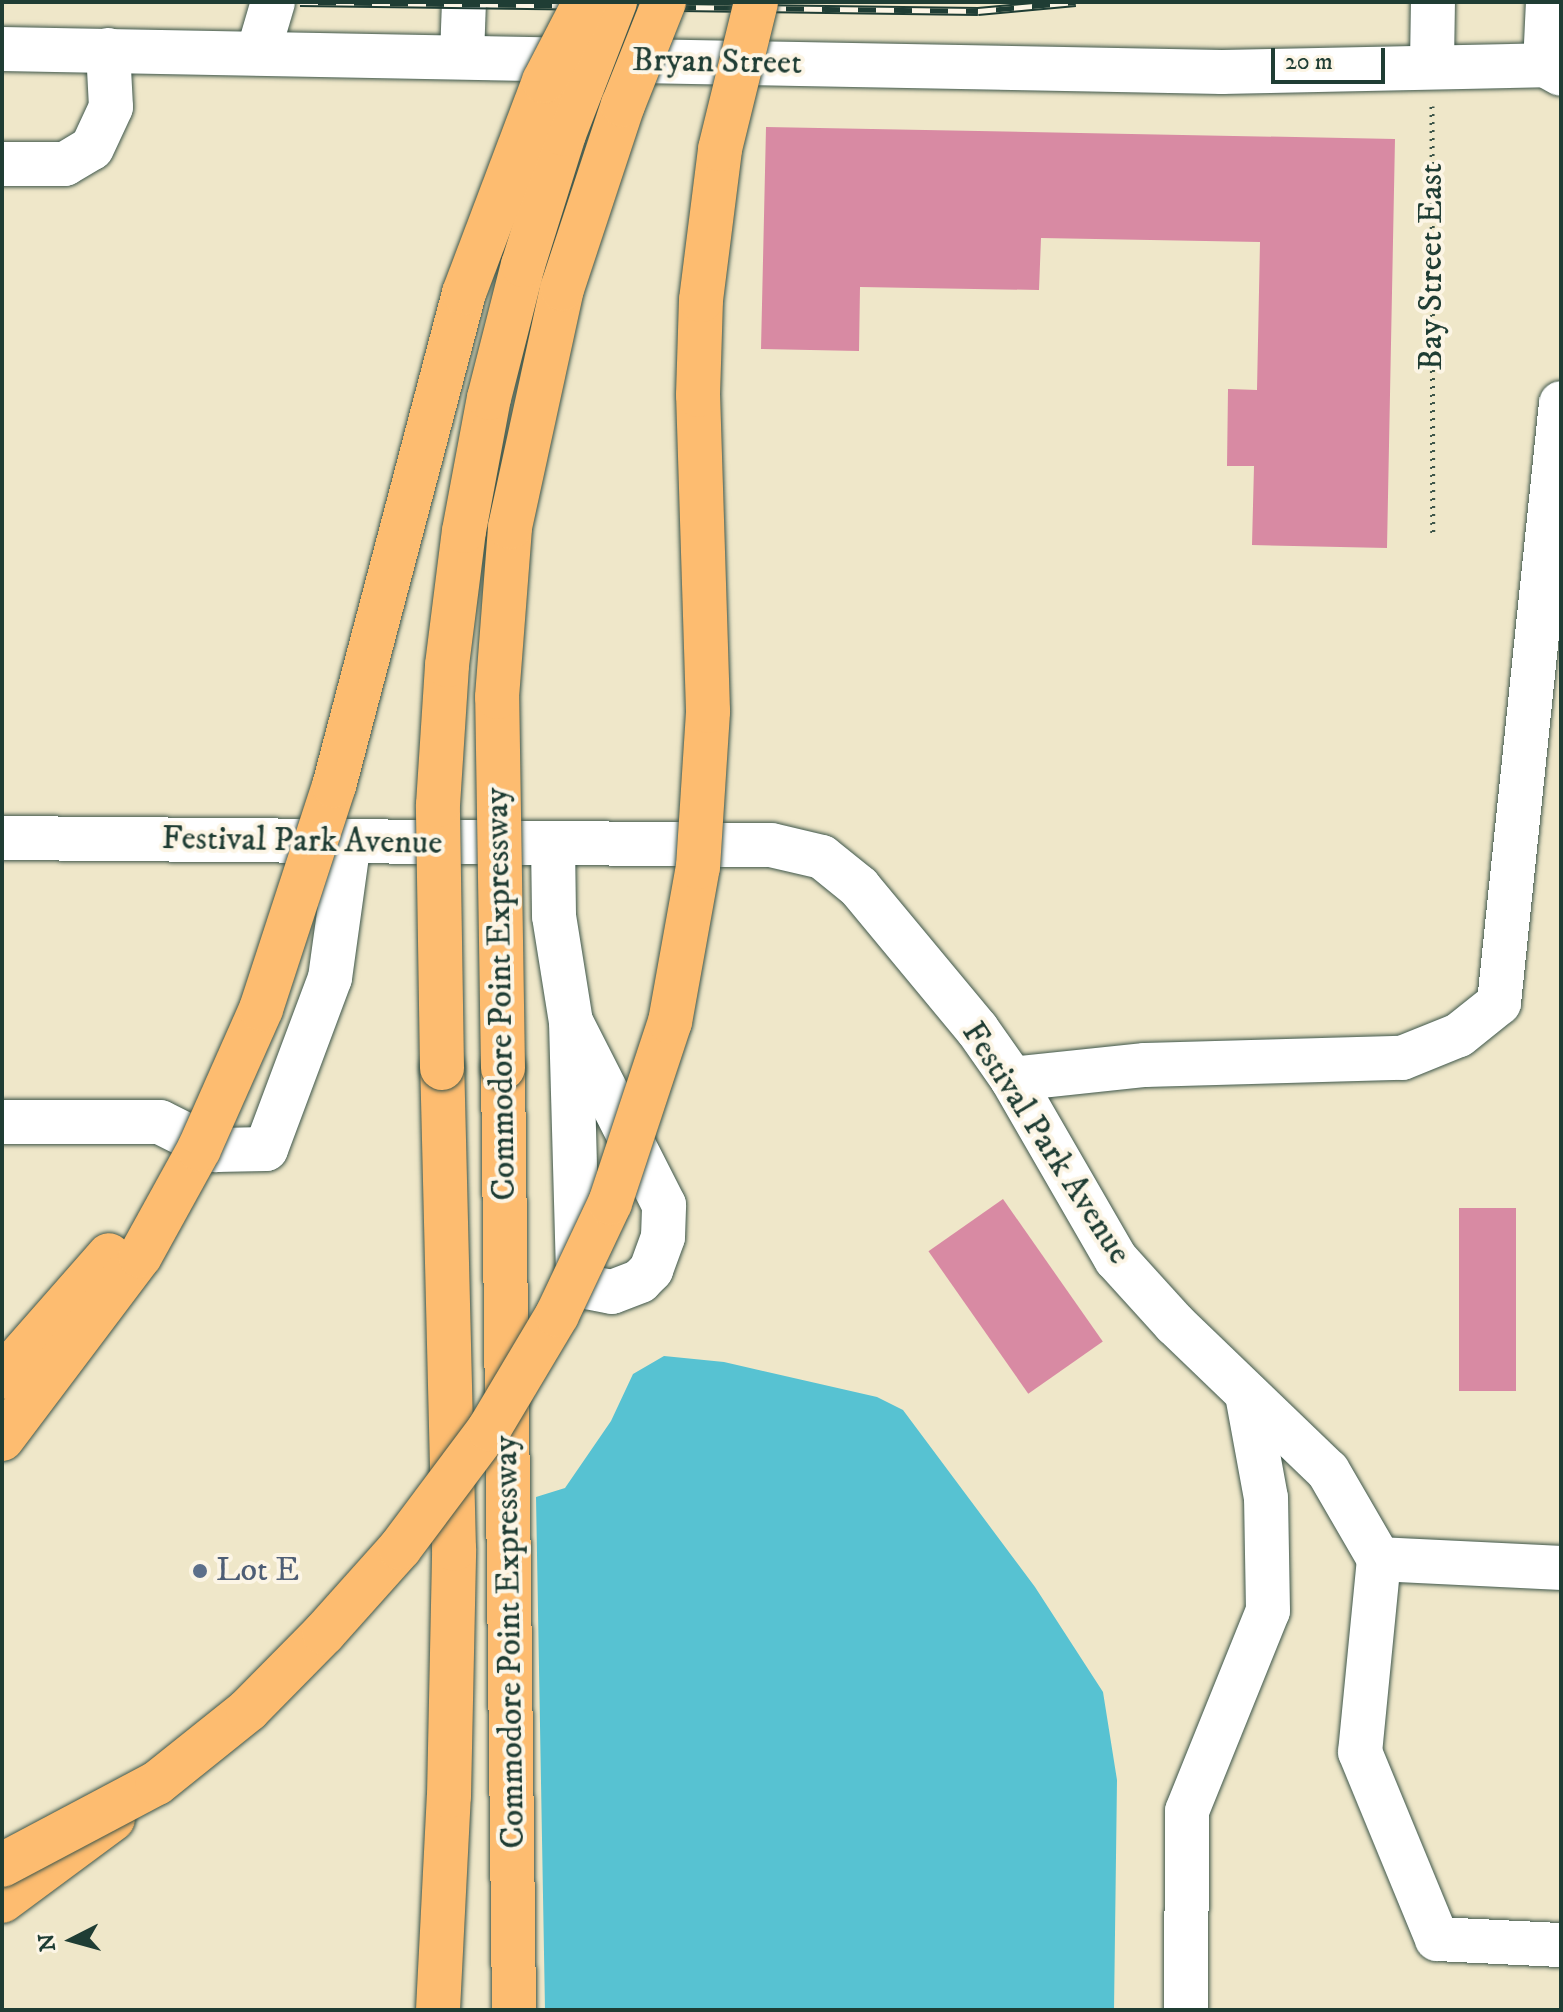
<!DOCTYPE html>
<html>
<head>
<meta charset="utf-8">
<style>
  body { margin:0 }
  #map { position:relative; width:1563px; height:2012px; overflow:hidden; background:#efe7c9; font-family:"IM FELL DW Pica",serif }
  div>[style] { position:absolute }
  [style*='--x'] { left:calc(var(--x)*1px); top:calc(var(--y)*1px); width:calc(var(--w)*1px); rotate:calc(var(--a)*1deg) }
  .water>* { inset:0; background:#57c2d2 }
  .building>* { inset:0; background:#d88aa3; transform-origin:0 0 }
  .path>* { height:5px; margin-top:-2.5px; transform-origin:0; background:repeating-linear-gradient(90deg,#3e564a 0 2px,transparent 0 8px) }
  .roads { filter:drop-shadow(0 0 2px #3e564a) drop-shadow(0 0 2px #3e564a) }
  .minor>* { height:44px; margin:-22px; padding:0 22px; transform-origin:22px; border-radius:22px; background:#fff }
  .highway>* { height:44px; margin:-22px; padding:0 22px; transform-origin:22px; border-radius:22px; background:#fdbc70 }
  .rail>* { height:9px; margin-top:-4.5px; transform-origin:0; background:repeating-linear-gradient(90deg,#fcf5e5 0 18px,#1f3d34 0 36px); box-sizing:border-box; border-block:2px solid #1f3d34 }
  .bridges { filter:drop-shadow(0 0 2px #3e564a) drop-shadow(0 0 2px #3e564a) }
  .highway-bridge>* { height:44px; margin:-22px; padding:0 22px; transform-origin:22px; border-radius:22px; background:#fdbc70 }
  .dots>* { width:22px; height:22px; translate:-50% -50%; box-sizing:border-box; border:4px solid #fcf5e5; border-radius:50% }
  span { translate:-50% -50%; white-space:nowrap; text-align:center; line-height:1.15; -webkit-text-stroke:8px #fcf5e5; paint-order:stroke }
  .street-label { font-size:34px; color:#1f3d34 }
  .service-label { font-size:34px; color:#4e5e75 }
  .left { translate:0 -50%; text-align:left }
  .frame { position:absolute; inset:0; border:4px solid #1f3d34; pointer-events:none }
  .north { position:absolute; left:32px; top:1900px; width:80px; height:80px; -webkit-text-stroke:6px #fcf5e5; paint-order:stroke; rotate:264deg; font-size:22px; font-weight:700; line-height:32px; text-align:center; color:#1f3d34 }
  .north::after { content:''; display:block; margin:auto; width:28px; height:36px; background:#1f3d34; clip-path:polygon(50% 0,100% 100%,50% 72%,0 100%) }
  .scale { position:absolute; left:1271px; top:48px; width:114px; height:36px; box-sizing:border-box; border:4px solid #1f3d34; border-top:0; padding-left:10px; font-size:24px; line-height:28px; white-space:nowrap; color:#1f3d34; -webkit-text-stroke:6px #fcf5e5; paint-order:stroke }
</style>
</head>
<body>
<div id="map">
  <div class="water">
    <i style="clip-path:polygon(664px 1356px,724px 1362px,877px 1397px,903px 1410px,1035px 1587px,1103px 1692px,1117px 1780px,1114px 2010px,545px 2010px,536px 1497px,565px 1488px,611px 1421px,633px 1374px)"></i>
  </div>
  <div class="building">
    <i style="clip-path:polygon(766px 127px,1395px 139px,1387px 548px,1252px 545px,1254px 466px,1227px 466px,1228px 389px,1257px 390px,1260px 242px,1041px 238px,1039px 290px,860px 287px,859px 351px,761px 349px)"></i>
    <i style="left:1003px;top:1199px;width:174px;height:91px;rotate:55deg"></i>
    <i style="left:1459px;top:1208px;width:57px;height:183px"></i>
  </div>
  <div class="path">
    <i style="--x:1432;--y:106;--w:427;--a:89.9"></i>
  </div>
  <div class="roads">
    <div class="minor">
      <i style="--x:2;--y:49;--w:1220;--a:1.08"></i>
      <i style="--x:1222;--y:72;--w:323;--a:-1.2"></i>
      <i style="--x:1545;--y:65;--w:18;--a:29"></i>
      <i style="--x:258;--y:53;--w:53;--a:-73.6"></i>
      <i style="--x:462;--y:56;--w:54;--a:-87.9"></i>
      <i style="--x:1432;--y:64;--w:62;--a:-89.1"></i>
      <i style="--x:1545;--y:65;--w:63;--a:-87.3"></i>
      <i style="--x:2;--y:164;--w:63;--a:0"></i>
      <i style="--x:65;--y:164;--w:31;--a:-31"></i>
      <i style="--x:92;--y:148;--w:45;--a:-65.1"></i>
      <i style="--x:111;--y:107;--w:57;--a:-93"></i>
      <i style="--x:2;--y:838;--w:769;--a:0.52"></i>
      <i style="--x:771;--y:845;--w:52;--a:13.2"></i>
      <i style="--x:822;--y:857;--w:48;--a:39"></i>
      <i style="--x:859;--y:887;--w:185;--a:50.3"></i>
      <i style="--x:977;--y:1029;--w:61;--a:55"></i>
      <i style="--x:1012;--y:1079;--w:208;--a:60"></i>
      <i style="--x:1116;--y:1259;--w:88;--a:47.8"></i>
      <i style="--x:1175;--y:1324;--w:212;--a:43.9"></i>
      <i style="--x:1328;--y:1471;--w:102;--a:59.9"></i>
      <i style="--x:1379;--y:1559;--w:194;--a:95.6"></i>
      <i style="--x:1360;--y:1752;--w:202;--a:67.6"></i>
      <i style="--x:1437;--y:1939;--w:124;--a:2.8"></i>
      <i style="--x:553;--y:843;--w:73;--a:89.2"></i>
      <i style="--x:554;--y:916;--w:107;--a:80.9"></i>
      <i style="--x:571;--y:1022;--w:246;--a:88.4"></i>
      <i style="--x:578;--y:1268;--w:21;--a:67"></i>
      <i style="--x:586;--y:1287;--w:26;--a:11"></i>
      <i style="--x:612;--y:1292;--w:30;--a:-21"></i>
      <i style="--x:640;--y:1281;--w:16;--a:-45"></i>
      <i style="--x:651;--y:1270;--w:35;--a:-70"></i>
      <i style="--x:663;--y:1237;--w:32;--a:-88"></i>
      <i style="--x:664;--y:1205;--w:205;--a:-116.9"></i>
      <i style="--x:1012;--y:1079;--w:134;--a:-6"></i>
      <i style="--x:1145;--y:1065;--w:257;--a:-1.6"></i>
      <i style="--x:1402;--y:1058;--w:61;--a:-22"></i>
      <i style="--x:1459;--y:1035;--w:51;--a:-38.7"></i>
      <i style="--x:1499;--y:1003;--w:603;--a:-84.1"></i>
      <i style="--x:2;--y:1122;--w:158;--a:0"></i>
      <i style="--x:160;--y:1122;--w:63;--a:26.6"></i>
      <i style="--x:216;--y:1150;--w:50;--a:-1.1"></i>
      <i style="--x:266;--y:1149;--w:183;--a:-69.5"></i>
      <i style="--x:330;--y:978;--w:138;--a:-82.1"></i>
      <i style="--x:1379;--y:1559;--w:182;--a:2.8"></i>
      <i style="--x:1186;--y:2010;--w:199;--a:-89.7"></i>
      <i style="--x:1187;--y:1811;--w:216;--a:-68"></i>
      <i style="--x:1268;--y:1611;--w:113;--a:-91"></i>
      <i style="--x:1266;--y:1498;--w:106;--a:-100.4"></i>
    </div>
    <div class="highway">
      <i style="--x:503;--y:1068;--w:942;--a:89.33"></i>
      <i style="--x:2;--y:1901;--w:138;--a:-36.5"></i>
      <i style="--x:438;--y:2010;--w:214;--a:-87.1"></i>
      <i style="--x:449;--y:1796;--w:247;--a:-88.8"></i>
      <i style="--x:454;--y:1549;--w:481;--a:-91.4"></i>
    </div>
  </div>
  <div class="rail">
    <i style="--x:300;--y:2;--w:678;--a:0.76"></i>
    <i style="--x:978;--y:11;--w:98;--a:-5.2"></i>
  </div>
  <div class="bridges">
    <div class="highway-bridge">
      <i style="--x:442;--y:1068;--w:263;--a:-90.9"></i>
      <i style="--x:438;--y:805;--w:140;--a:-86.3"></i>
      <i style="--x:447;--y:665;--w:135;--a:-82.8"></i>
      <i style="--x:464;--y:531;--w:135;--a:-79.4"></i>
      <i style="--x:489;--y:398;--w:137;--a:-75.7"></i>
      <i style="--x:523;--y:265;--w:137;--a:-72.6"></i>
      <i style="--x:564;--y:134;--w:142;--a:-68.9"></i>
      <i style="--x:503;--y:1068;--w:371;--a:-90.9"></i>
      <i style="--x:497;--y:697;--w:170;--a:-85.6"></i>
      <i style="--x:510;--y:527;--w:244;--a:-77.7"></i>
      <i style="--x:562;--y:289;--w:194;--a:-71.7"></i>
      <i style="--x:623;--y:105;--w:111;--a:-68.3"></i>
      <i style="--x:2;--y:1377;--w:162;--a:-48.7"></i>
      <i style="--x:2;--y:1439;--w:229;--a:-53"></i>
      <i style="--x:140;--y:1256;--w:122;--a:-61.1"></i>
      <i style="--x:199;--y:1149;--w:153;--a:-66.1"></i>
      <i style="--x:261;--y:1009;--w:235;--a:-71.9"></i>
      <i style="--x:334;--y:786;--w:510;--a:-75.23"></i>
      <i style="--x:464;--y:293;--w:227;--a:-69.3"></i>
      <i style="--x:544;--y:81;--w:89;--a:-62.6"></i>
      <i style="--x:2;--y:1865;--w:175;--a:-27.9"></i>
      <i style="--x:157;--y:1783;--w:117;--a:-38.7"></i>
      <i style="--x:248;--y:1710;--w:108;--a:-45.4"></i>
      <i style="--x:324;--y:1633;--w:114;--a:-48.2"></i>
      <i style="--x:400;--y:1548;--w:149;--a:-53.2"></i>
      <i style="--x:489;--y:1429;--w:133;--a:-59.2"></i>
      <i style="--x:557;--y:1315;--w:124;--a:-64.7"></i>
      <i style="--x:610;--y:1203;--w:191;--a:-71.7"></i>
      <i style="--x:670;--y:1022;--w:158;--a:-79.8"></i>
      <i style="--x:698;--y:867;--w:156;--a:-86.3"></i>
      <i style="--x:708;--y:711;--w:316;--a:-91.8"></i>
      <i style="--x:698;--y:395;--w:95;--a:-88.2"></i>
      <i style="--x:701;--y:300;--w:152;--a:-82.8"></i>
      <i style="--x:720;--y:149;--w:151;--a:-76.2"></i>
    </div>
  </div>
  <div class="dots">
    <i style="left:200px;top:1571px;background:#5c6f8a"></i>
  </div>
  <div class="street-label">
    <span style="left:717px;top:62px;rotate:1deg">Bryan Street</span>
    <span style="left:1432px;top:267px;rotate:-90deg">Bay Street East</span>
    <span style="left:302px;top:841px;rotate:1deg">Festival Park Avenue</span>
    <span style="left:501px;top:994px;rotate:-91deg">Commodore Point Expressway</span>
    <span style="left:1046px;top:1143px;rotate:57deg">Festival Park Avenue</span>
    <span style="left:510px;top:1642px;rotate:-91deg">Commodore Point Expressway</span>
  </div>
  <div class="service-label">
    <span class="left" style="left:216px;top:1571px">Lot E</span>
  </div>
  <div class="frame"></div>
  <div class="north">N</div>
  <div class="scale">20 m</div>
</div>
</body>
</html>
